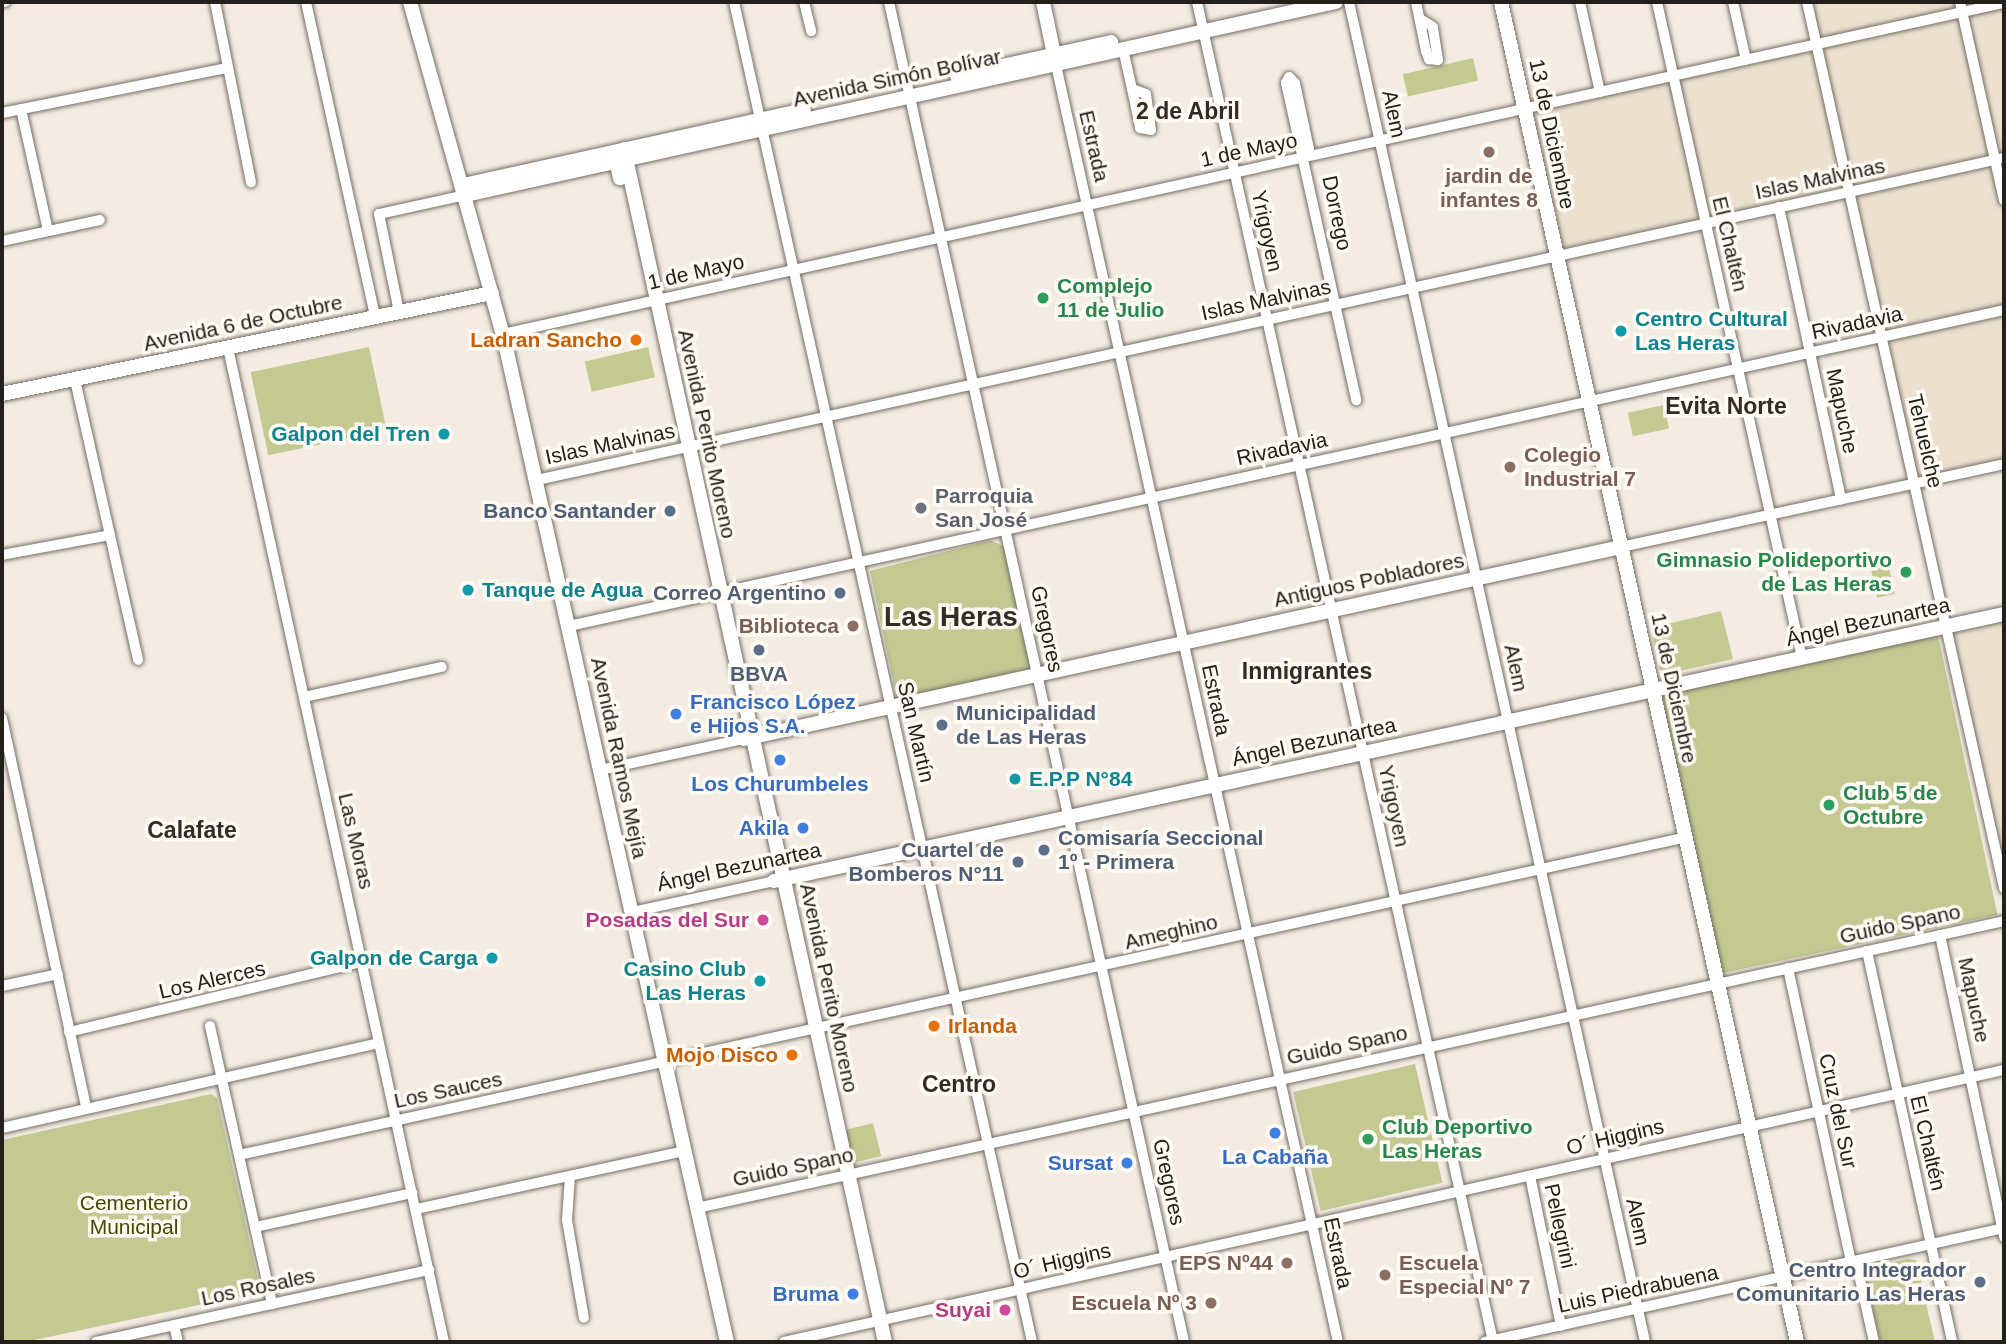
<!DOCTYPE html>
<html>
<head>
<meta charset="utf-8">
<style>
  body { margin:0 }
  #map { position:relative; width:2006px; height:1344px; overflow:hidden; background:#f4ece2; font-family:Helvetica,sans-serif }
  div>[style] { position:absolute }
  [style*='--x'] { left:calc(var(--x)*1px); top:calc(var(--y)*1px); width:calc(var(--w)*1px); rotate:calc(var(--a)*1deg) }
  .built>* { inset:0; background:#ece0cf }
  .green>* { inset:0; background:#c2c991; transform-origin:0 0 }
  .roads { filter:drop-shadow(0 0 2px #746e65) drop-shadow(0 0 2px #746e65) }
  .street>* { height:10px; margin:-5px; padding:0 5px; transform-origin:5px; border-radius:5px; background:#fff }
  .secondary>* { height:14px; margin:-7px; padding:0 7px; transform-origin:7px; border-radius:7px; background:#fff }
  .dots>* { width:19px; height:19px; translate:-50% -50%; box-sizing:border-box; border:4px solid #fffaf4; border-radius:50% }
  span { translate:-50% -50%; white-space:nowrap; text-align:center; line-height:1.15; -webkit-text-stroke:7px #fffaf4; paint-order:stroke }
  .street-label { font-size:21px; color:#23201c }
  .education-label { font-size:21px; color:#785e54; font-weight:700 }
  .left { translate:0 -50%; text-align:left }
  .right { translate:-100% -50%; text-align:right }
  .leisure-label { font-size:21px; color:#27864d; font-weight:700 }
  .culture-label { font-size:21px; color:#0d838f; font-weight:700 }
  .food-label { font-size:21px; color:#c56008; font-weight:700 }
  .worship-label { font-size:21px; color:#5b616d; font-weight:700 }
  .service-label { font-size:21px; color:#4e5e75; font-weight:700 }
  .shop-label { font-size:21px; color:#366cbe; font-weight:700 }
  .hotel-label { font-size:21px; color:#b23c85; font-weight:700 }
  .park-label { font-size:21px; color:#454900 }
  .neighbourhood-label { font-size:23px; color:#312c24; font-weight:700 }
  .district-label { font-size:28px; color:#312c24; font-weight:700 }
  .frame { position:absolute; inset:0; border:4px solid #23201c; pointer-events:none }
</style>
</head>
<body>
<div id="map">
  <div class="built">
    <i style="clip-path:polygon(1807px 2px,2004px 2px,2004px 464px,1914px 483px,1850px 192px,1557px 256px,1525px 109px,1816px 45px)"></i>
    <i style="clip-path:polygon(2004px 614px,2004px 888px,1946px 626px)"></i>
  </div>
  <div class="green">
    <i style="left:1473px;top:58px;width:23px;height:72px;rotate:77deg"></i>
    <i style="left:369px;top:347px;width:85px;height:121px;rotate:78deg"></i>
    <i style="left:648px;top:347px;width:31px;height:65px;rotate:77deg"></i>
    <i style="left:1664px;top:405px;width:24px;height:37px;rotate:78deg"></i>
    <i style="clip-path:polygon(991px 540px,1004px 547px,1031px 670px,897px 699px,870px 571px)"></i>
    <i style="left:1886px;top:553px;width:42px;height:18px;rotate:78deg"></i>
    <i style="clip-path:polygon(1721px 611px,1733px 659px,1667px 674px,1660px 670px,1651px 628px)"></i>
    <i style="left:1938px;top:635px;width:286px;height:286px;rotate:78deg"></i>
    <i style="left:1415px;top:1064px;width:122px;height:125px;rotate:77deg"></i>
    <i style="clip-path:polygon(211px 1094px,217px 1098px,260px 1288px,256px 1293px,25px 1342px,2px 1342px,2px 1140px)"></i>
    <i style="left:873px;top:1123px;width:34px;height:30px;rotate:76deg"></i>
    <i style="clip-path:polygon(1907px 1259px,1916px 1260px,1935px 1342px,1880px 1342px,1864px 1269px)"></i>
  </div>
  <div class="roads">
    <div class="street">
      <i style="--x:2;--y:2;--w:3;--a:0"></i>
      <i style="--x:215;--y:2;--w:184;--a:78.7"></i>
      <i style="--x:306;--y:2;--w:322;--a:77.6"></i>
      <i style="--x:734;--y:2;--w:1373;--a:77.46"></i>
      <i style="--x:804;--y:2;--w:30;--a:76"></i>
      <i style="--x:889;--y:2;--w:1372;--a:77.58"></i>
      <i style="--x:1197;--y:2;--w:1372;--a:77.54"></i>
      <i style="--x:1349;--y:2;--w:1372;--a:77.54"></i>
      <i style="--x:1416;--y:2;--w:50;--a:78.5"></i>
      <i style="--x:1426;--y:51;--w:9;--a:69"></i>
      <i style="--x:1429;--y:59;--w:9;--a:6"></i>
      <i style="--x:1438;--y:60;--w:33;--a:-99"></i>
      <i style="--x:1433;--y:27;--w:15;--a:-148"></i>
      <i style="--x:1580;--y:2;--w:92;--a:77.5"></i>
      <i style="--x:1657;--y:2;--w:672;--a:77.54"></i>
      <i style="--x:1733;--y:2;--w:59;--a:77.4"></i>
      <i style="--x:1807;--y:2;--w:908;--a:77.46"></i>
      <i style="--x:1960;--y:2;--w:203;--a:77.5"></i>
      <i style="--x:1123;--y:49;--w:41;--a:77.3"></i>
      <i style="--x:1132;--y:89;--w:40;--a:78"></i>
      <i style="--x:1140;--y:128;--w:11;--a:10"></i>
      <i style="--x:1151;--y:130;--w:36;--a:-98"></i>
      <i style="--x:1146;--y:94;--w:15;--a:-160"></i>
      <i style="--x:1056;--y:65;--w:1308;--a:77.55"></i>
      <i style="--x:21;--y:109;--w:125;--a:77.5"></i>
      <i style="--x:2;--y:113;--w:230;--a:-11.3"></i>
      <i style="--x:1305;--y:157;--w:9;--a:-63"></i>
      <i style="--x:1309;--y:149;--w:67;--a:-102"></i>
      <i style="--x:1295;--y:83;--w:8;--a:-135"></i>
      <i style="--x:1289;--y:77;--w:7;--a:117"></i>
      <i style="--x:1286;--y:83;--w:325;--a:77.5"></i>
      <i style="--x:1779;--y:207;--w:299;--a:78"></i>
      <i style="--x:2;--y:241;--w:100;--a:-12.1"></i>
      <i style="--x:399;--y:312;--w:100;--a:-101.5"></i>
      <i style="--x:379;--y:214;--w:89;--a:-12.3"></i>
      <i style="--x:503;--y:334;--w:1537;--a:-12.44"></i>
      <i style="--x:228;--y:348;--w:1017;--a:77.74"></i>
      <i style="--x:75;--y:380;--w:287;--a:77.3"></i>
      <i style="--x:537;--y:480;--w:1502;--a:-12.38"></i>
      <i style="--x:1621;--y:547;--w:392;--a:-12.2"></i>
      <i style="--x:2;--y:555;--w:110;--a:-10.5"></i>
      <i style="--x:569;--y:626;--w:1469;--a:-12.42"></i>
      <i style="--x:304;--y:697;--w:141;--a:-12.3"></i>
      <i style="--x:2;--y:718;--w:399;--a:77.8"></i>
      <i style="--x:600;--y:770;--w:146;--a:-12.2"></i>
      <i style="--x:632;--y:912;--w:145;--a:-12.3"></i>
      <i style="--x:1940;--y:935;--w:309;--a:78"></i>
      <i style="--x:1867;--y:951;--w:400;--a:77.7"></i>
      <i style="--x:1788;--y:968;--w:301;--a:77.9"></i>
      <i style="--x:2;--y:986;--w:57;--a:-12.1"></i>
      <i style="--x:210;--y:1026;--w:285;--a:77.4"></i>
      <i style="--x:69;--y:1032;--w:303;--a:-13.5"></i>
      <i style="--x:2;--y:1128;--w:386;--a:-12.7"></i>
      <i style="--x:239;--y:1155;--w:1482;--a:-12.39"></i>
      <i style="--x:570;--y:1176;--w:44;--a:93.9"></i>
      <i style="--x:567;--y:1220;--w:99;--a:80.2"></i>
      <i style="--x:1530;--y:1176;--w:153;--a:78.3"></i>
      <i style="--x:697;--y:1208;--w:1338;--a:-12.38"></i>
      <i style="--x:416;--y:1209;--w:275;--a:-12.2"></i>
      <i style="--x:255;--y:1227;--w:161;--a:-12.2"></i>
      <i style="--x:1856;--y:1261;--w:83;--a:77.5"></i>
      <i style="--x:174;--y:1325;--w:17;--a:77"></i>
      <i style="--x:96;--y:1342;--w:341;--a:-12.2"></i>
      <i style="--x:784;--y:1342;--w:1250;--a:-12.57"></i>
      <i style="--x:1485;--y:1342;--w:531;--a:-12.39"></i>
    </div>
    <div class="secondary">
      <i style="--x:410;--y:2;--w:345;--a:74.4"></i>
      <i style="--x:503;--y:334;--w:1033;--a:77.47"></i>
      <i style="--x:1043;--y:2;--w:63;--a:78.2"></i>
      <i style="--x:1501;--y:2;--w:1372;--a:77.54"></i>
      <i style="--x:957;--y:76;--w:158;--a:-12.4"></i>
      <i style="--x:624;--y:149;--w:1221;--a:77.66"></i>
      <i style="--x:614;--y:152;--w:27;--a:77"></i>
      <i style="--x:463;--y:185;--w:349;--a:-12.4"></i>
      <i style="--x:466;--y:195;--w:891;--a:-12.51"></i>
      <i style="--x:2;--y:394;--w:500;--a:-11.65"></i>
      <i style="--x:744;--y:739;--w:898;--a:-12.35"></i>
      <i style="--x:774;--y:881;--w:1259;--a:-12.25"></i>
    </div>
  </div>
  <div class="dots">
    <i style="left:1489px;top:152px;background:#8d6e63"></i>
    <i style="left:1043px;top:298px;background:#2e9e5b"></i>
    <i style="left:1621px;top:331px;background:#0f9aa8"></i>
    <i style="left:636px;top:340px;background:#e8710a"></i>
    <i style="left:444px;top:434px;background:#0f9aa8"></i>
    <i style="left:1510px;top:467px;background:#8d6e63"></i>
    <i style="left:921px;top:508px;background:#6b7280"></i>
    <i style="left:670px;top:511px;background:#5c6f8a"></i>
    <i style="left:1906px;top:572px;background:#2e9e5b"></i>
    <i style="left:468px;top:590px;background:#0f9aa8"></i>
    <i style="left:840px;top:593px;background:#5c6f8a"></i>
    <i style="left:853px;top:626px;background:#8d6e63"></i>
    <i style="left:759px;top:650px;background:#5c6f8a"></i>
    <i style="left:676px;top:714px;background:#3f7fe0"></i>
    <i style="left:942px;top:725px;background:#5c6f8a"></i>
    <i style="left:780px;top:760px;background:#3f7fe0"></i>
    <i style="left:1015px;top:779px;background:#0f9aa8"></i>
    <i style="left:1829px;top:805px;background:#2e9e5b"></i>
    <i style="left:803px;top:828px;background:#3f7fe0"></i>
    <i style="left:1044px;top:850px;background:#5c6f8a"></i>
    <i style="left:1018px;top:862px;background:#5c6f8a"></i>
    <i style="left:763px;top:920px;background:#d1479c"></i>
    <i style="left:492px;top:958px;background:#0f9aa8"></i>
    <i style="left:760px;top:981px;background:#0f9aa8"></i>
    <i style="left:934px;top:1026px;background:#e8710a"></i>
    <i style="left:792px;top:1055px;background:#e8710a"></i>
    <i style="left:1275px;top:1133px;background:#3f7fe0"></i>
    <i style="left:1368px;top:1139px;background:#2e9e5b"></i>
    <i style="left:1127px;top:1163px;background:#3f7fe0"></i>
    <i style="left:1287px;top:1263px;background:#8d6e63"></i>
    <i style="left:1385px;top:1275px;background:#8d6e63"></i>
    <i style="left:1980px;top:1282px;background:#5c6f8a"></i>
    <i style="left:853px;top:1294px;background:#3f7fe0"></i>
    <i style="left:1211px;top:1303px;background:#8d6e63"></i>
    <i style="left:1005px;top:1310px;background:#d1479c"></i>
  </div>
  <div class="street-label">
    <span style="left:897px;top:78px;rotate:-12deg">Avenida Simón Bolívar</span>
    <span style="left:1394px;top:114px;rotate:78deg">Alem</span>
    <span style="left:1552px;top:134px;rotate:78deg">13 de Diciembre</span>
    <span style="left:1094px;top:146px;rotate:77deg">Estrada</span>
    <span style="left:1249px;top:150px;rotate:-12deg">1 de Mayo</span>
    <span style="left:1820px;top:179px;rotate:-12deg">Islas Malvinas</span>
    <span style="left:1337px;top:213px;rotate:78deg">Dorrego</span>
    <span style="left:1267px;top:231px;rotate:78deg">Yrigoyen</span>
    <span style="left:1730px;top:244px;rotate:77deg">El Chaltén</span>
    <span style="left:696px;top:272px;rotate:-13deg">1 de Mayo</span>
    <span style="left:1266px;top:300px;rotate:-12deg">Islas Malvinas</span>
    <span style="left:243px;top:323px;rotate:-12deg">Avenida 6 de Octubre</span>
    <span style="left:1857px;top:323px;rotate:-12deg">Rivadavia</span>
    <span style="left:1842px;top:411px;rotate:78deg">Mapuche</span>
    <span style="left:707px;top:434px;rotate:78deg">Avenida Perito Moreno</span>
    <span style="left:1925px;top:441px;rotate:77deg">Tehuelche</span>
    <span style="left:610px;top:444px;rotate:-12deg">Islas Malvinas</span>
    <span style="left:1282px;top:449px;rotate:-12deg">Rivadavia</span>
    <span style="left:1369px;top:580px;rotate:-12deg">Antiguos Pobladores</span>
    <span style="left:1868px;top:622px;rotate:-12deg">Ángel Bezunartea</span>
    <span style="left:1047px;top:629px;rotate:78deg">Gregores</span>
    <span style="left:1516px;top:668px;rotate:78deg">Alem</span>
    <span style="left:1674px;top:688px;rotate:78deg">13 de Diciembre</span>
    <span style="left:1216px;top:700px;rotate:78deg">Estrada</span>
    <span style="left:916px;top:732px;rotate:77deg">San Martín</span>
    <span style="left:1314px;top:742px;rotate:-12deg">Ángel Bezunartea</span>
    <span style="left:619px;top:758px;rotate:78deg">Avenida Ramos Mejía</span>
    <span style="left:1394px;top:806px;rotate:78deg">Yrigoyen</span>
    <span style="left:356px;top:841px;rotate:77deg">Las Moras</span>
    <span style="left:739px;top:867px;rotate:-12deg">Ángel Bezunartea</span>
    <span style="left:1900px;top:924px;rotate:-12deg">Guido Spano</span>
    <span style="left:1171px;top:932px;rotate:-13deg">Ameghino</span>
    <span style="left:212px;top:980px;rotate:-13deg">Los Alerces</span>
    <span style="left:829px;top:988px;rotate:78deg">Avenida Perito Moreno</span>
    <span style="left:1974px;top:1000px;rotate:78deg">Mapuche</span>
    <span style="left:1347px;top:1045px;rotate:-12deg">Guido Spano</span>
    <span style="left:448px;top:1090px;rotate:-12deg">Los Sauces</span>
    <span style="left:1838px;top:1111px;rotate:78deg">Cruz del Sur</span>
    <span style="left:1615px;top:1137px;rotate:-13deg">O´ Higgins</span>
    <span style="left:1928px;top:1143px;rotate:77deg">El Chaltén</span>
    <span style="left:793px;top:1167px;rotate:-12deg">Guido Spano</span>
    <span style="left:1169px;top:1182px;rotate:78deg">Gregores</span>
    <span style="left:1638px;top:1222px;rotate:78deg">Alem</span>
    <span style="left:1560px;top:1226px;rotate:78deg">Pellegrini</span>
    <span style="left:1338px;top:1253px;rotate:78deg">Estrada</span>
    <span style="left:1062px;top:1261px;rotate:-13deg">O´ Higgins</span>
    <span style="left:258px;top:1287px;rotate:-12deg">Los Rosales</span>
    <span style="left:1638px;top:1289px;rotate:-12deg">Luis Piedrabuena</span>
  </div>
  <div class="education-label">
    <span style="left:1489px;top:188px">jardin de<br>infantes 8</span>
    <span class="left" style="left:1524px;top:467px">Colegio<br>Industrial 7</span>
    <span class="right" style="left:839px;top:626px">Biblioteca</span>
    <span class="right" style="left:1273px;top:1263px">EPS Nº44</span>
    <span class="left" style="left:1399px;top:1275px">Escuela<br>Especial Nº 7</span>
    <span class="right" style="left:1197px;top:1303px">Escuela Nº 3</span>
  </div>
  <div class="leisure-label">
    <span class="left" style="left:1057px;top:298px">Complejo<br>11 de Julio</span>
    <span class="right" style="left:1892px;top:572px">Gimnasio Polideportivo<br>de Las Heras</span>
    <span class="left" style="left:1843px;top:805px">Club 5 de<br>Octubre</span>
    <span class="left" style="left:1382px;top:1139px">Club Deportivo<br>Las Heras</span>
  </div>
  <div class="culture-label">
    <span class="left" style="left:1635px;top:331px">Centro Cultural<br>Las Heras</span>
    <span class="right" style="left:430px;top:434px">Galpon del Tren</span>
    <span class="left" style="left:482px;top:590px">Tanque de Agua</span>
    <span class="left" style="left:1029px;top:779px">E.P.P N°84</span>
    <span class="right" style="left:478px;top:958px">Galpon de Carga</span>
    <span class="right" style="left:746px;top:981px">Casino Club<br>Las Heras</span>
  </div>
  <div class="food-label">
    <span class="right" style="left:622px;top:340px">Ladran Sancho</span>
    <span class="left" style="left:948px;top:1026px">Irlanda</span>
    <span class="right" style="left:778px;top:1055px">Mojo Disco</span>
  </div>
  <div class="worship-label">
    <span class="left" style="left:935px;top:508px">Parroquia<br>San José</span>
  </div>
  <div class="service-label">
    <span class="right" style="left:656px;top:511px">Banco Santander</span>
    <span class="right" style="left:826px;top:593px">Correo Argentino</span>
    <span style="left:759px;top:674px">BBVA</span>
    <span class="left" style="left:956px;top:725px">Municipalidad<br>de Las Heras</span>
    <span class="left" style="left:1058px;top:850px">Comisaría Seccional<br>1º - Primera</span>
    <span class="right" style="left:1004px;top:862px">Cuartel de<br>Bomberos N°11</span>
    <span class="right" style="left:1966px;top:1282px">Centro Integrador<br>Comunitario Las Heras</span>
  </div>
  <div class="shop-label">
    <span class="left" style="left:690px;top:714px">Francisco López<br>e Hijos S.A.</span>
    <span style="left:780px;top:784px">Los Churumbeles</span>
    <span class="right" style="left:789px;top:828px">Akila</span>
    <span style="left:1275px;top:1157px">La Cabaña</span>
    <span class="right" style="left:1113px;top:1163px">Sursat</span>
    <span class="right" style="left:839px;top:1294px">Bruma</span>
  </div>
  <div class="hotel-label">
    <span class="right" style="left:749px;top:920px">Posadas del Sur</span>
    <span class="right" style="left:991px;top:1310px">Suyai</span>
  </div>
  <div class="park-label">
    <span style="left:134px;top:1215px">Cementerio<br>Municipal</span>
  </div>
  <div class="neighbourhood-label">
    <span style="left:1188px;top:111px">2 de Abril</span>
    <span style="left:1726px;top:406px">Evita Norte</span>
    <span style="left:1307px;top:671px">Inmigrantes</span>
    <span style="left:192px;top:830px">Calafate</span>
    <span style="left:959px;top:1084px">Centro</span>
  </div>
  <div class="district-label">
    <span style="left:951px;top:617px">Las Heras</span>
  </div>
  <div class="frame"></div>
</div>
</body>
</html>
